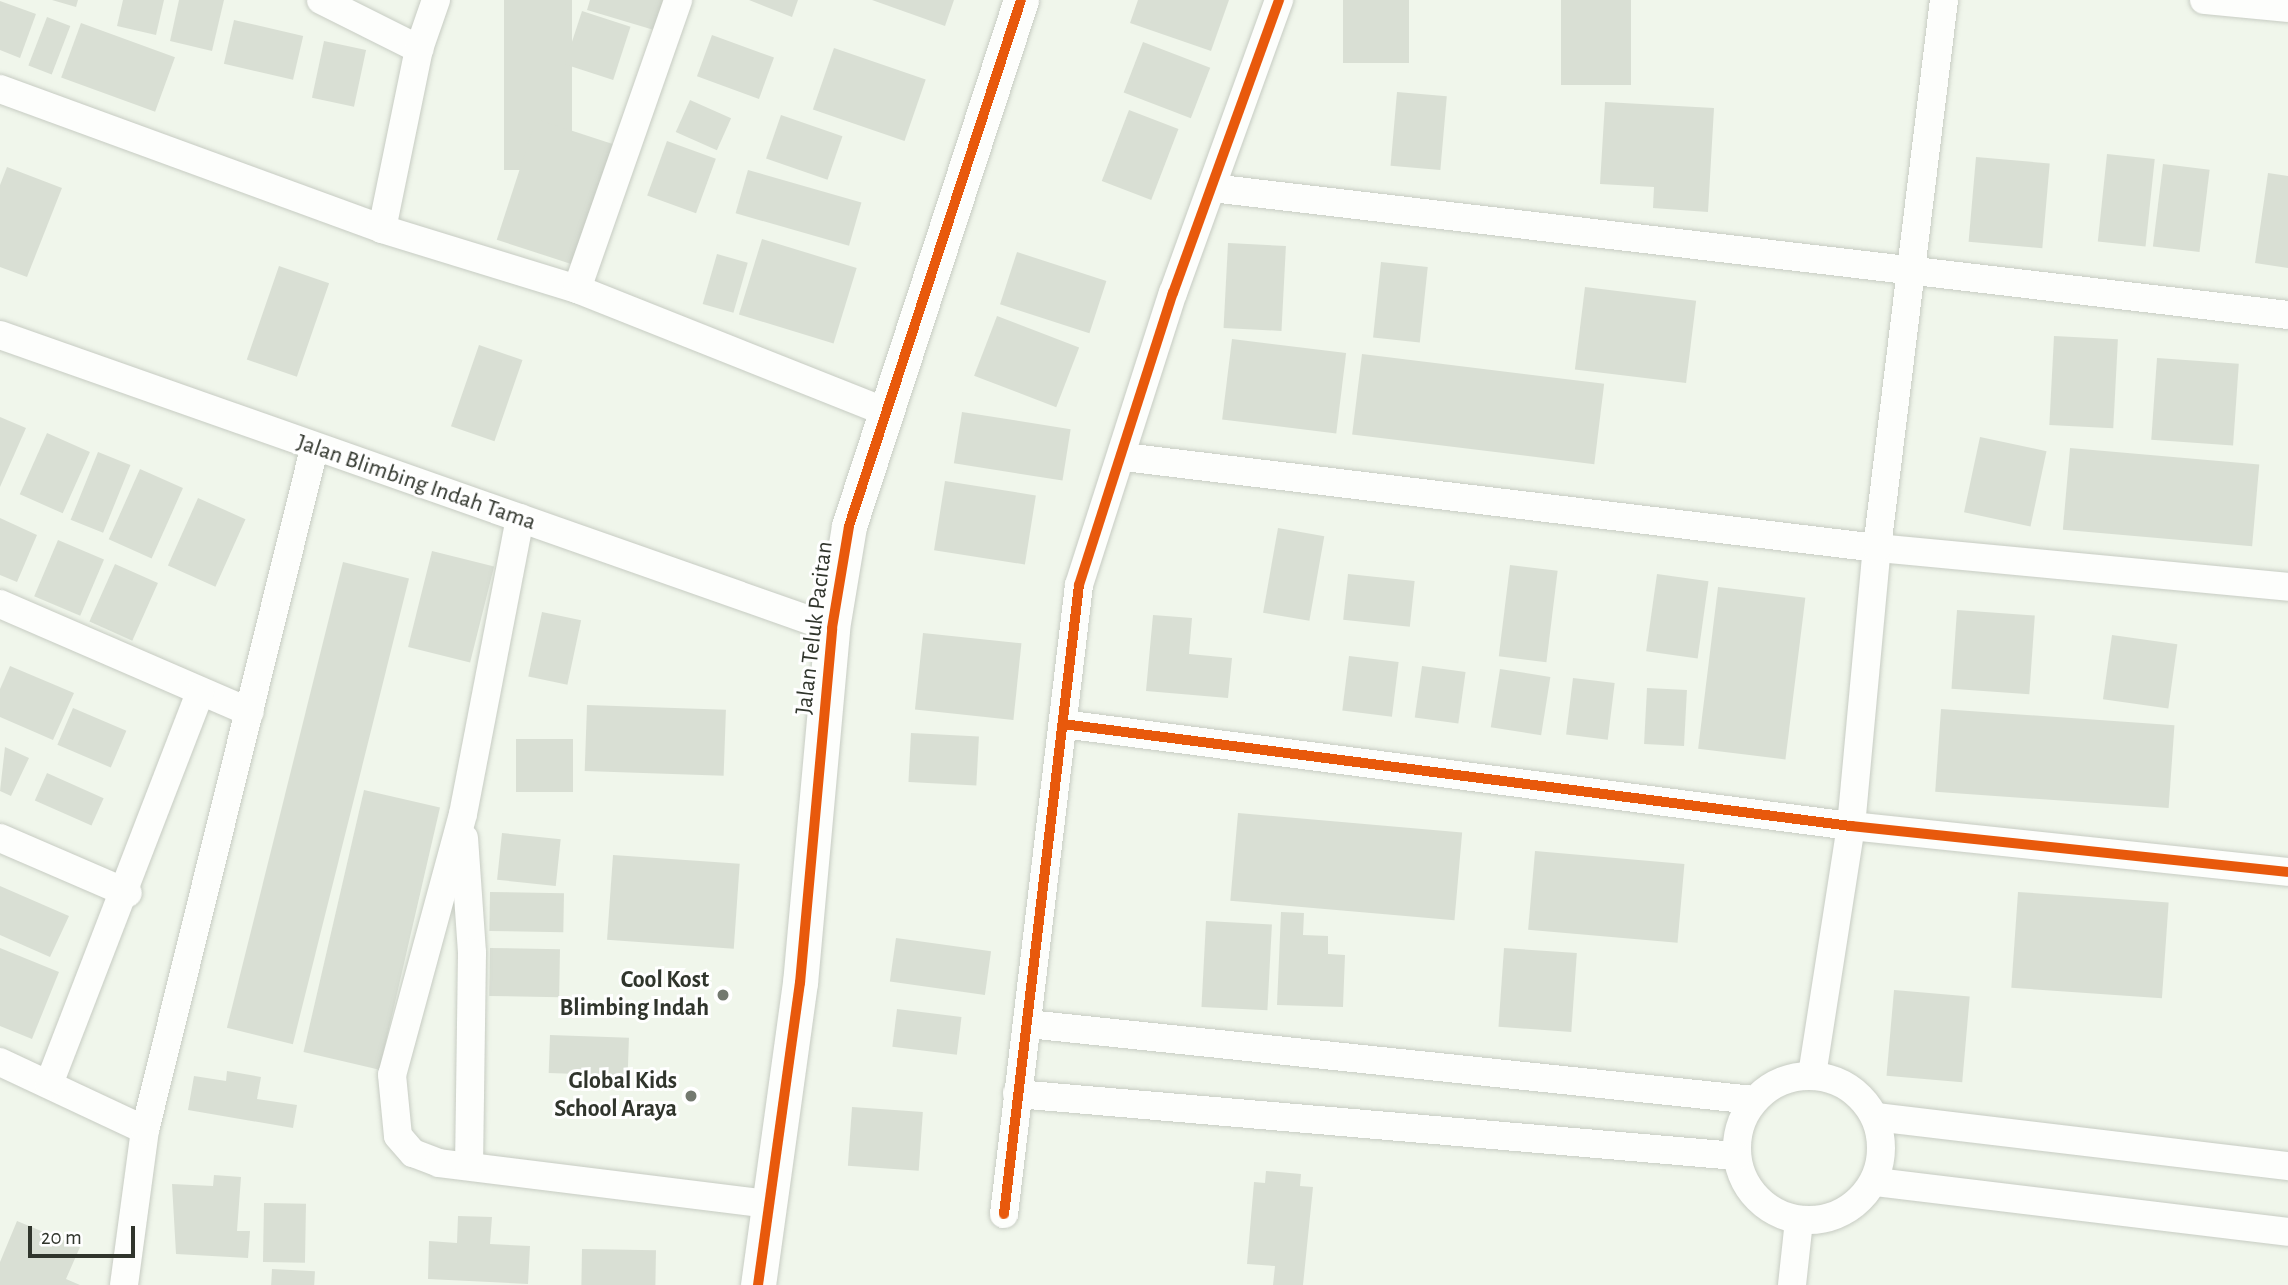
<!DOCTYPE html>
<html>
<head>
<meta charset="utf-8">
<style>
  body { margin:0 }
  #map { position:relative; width:2288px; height:1285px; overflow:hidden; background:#f0f6eb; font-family:"Alegreya Sans",sans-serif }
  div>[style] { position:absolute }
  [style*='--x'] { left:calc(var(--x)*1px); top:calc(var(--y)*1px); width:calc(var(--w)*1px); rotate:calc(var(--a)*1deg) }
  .building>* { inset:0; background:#d9dfd4; transform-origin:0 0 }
  .roads { filter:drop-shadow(0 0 2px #c7ccc3) drop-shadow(0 0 2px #c7ccc3) }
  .minor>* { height:28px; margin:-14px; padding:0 14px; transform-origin:14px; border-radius:14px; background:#fdfefc }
  .minor>.ring { margin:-14px; padding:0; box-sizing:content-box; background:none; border:28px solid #fdfefc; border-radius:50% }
  .tertiary>* { height:35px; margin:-17.5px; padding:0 17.5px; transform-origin:17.5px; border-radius:17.5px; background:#fdfefc }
  .cycleway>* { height:10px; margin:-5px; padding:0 5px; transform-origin:5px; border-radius:5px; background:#e8590c }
  .dots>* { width:19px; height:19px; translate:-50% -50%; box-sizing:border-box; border:4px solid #fff; border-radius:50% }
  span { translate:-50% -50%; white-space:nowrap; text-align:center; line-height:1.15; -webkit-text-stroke:6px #fff; paint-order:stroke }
  .street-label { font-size:24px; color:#30352c }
  .poi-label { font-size:24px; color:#30352c; font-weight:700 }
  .right { translate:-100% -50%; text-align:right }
  .scale { position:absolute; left:28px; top:1226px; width:107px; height:32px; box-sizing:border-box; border:4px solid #30352c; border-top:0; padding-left:9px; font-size:21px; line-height:24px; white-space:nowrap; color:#30352c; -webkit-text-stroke:5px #fff; paint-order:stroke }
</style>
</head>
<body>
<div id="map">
  <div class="building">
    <i style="clip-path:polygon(52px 0,78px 0,76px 7px)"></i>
    <i style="clip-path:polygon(123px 0,164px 0,156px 35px,117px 26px)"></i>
    <i style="clip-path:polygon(179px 0,224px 0,212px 51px,170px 41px)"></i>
    <i style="left:504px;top:0;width:68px;height:170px"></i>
    <i style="clip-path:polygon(590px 0,663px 0,654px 30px,587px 10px)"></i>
    <i style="clip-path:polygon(749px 0,798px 0,792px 17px)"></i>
    <i style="clip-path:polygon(872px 0,954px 0,945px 26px)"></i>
    <i style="clip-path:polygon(1138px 0,1229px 0,1211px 51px,1130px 23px)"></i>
    <i style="left:1343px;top:0;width:66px;height:63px"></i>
    <i style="left:1561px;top:0;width:70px;height:85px"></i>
    <i style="clip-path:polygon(0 1px,36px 14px,20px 58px,0 50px)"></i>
    <i style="left:582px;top:11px;width:51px;height:56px;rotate:18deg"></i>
    <i style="left:47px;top:17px;width:25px;height:52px;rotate:21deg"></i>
    <i style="left:234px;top:20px;width:71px;height:45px;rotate:13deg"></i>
    <i style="left:81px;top:23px;width:100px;height:58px;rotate:20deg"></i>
    <i style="left:712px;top:35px;width:66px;height:44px;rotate:20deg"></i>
    <i style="left:324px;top:41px;width:43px;height:58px;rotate:12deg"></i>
    <i style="left:1143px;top:42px;width:72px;height:54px;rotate:21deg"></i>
    <i style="left:834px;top:48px;width:97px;height:65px;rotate:19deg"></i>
    <i style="left:1397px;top:92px;width:50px;height:74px;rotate:5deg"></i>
    <i style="left:690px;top:100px;width:45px;height:35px;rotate:24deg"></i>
    <i style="clip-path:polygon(1605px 102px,1714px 108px,1708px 212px,1653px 208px,1654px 187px,1600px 184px)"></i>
    <i style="left:1129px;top:110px;width:53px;height:76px;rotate:21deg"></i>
    <i style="left:781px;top:115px;width:65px;height:46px;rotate:19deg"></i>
    <i style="left:536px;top:119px;width:83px;height:127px;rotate:18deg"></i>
    <i style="left:667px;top:141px;width:52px;height:58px;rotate:20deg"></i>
    <i style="left:2107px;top:154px;width:48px;height:88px;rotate:6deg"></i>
    <i style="left:1976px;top:157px;width:74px;height:85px;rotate:5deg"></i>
    <i style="left:2163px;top:164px;width:47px;height:83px;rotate:7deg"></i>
    <i style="clip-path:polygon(7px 167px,62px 188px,27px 277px,0 267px,0 185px)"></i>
    <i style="left:748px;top:170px;width:118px;height:45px;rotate:16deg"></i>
    <i style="clip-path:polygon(2268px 173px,2288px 176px,2288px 268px,2255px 263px)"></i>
    <i style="left:762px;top:239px;width:99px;height:79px;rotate:17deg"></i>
    <i style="left:1228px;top:243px;width:58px;height:85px;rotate:3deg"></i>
    <i style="left:1017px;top:252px;width:94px;height:55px;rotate:18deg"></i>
    <i style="left:717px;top:254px;width:32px;height:52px;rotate:16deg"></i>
    <i style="left:1381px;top:262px;width:47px;height:76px;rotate:6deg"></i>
    <i style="left:279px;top:266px;width:53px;height:99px;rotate:19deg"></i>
    <i style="left:1585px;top:287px;width:112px;height:83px;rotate:7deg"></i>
    <i style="left:997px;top:316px;width:88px;height:64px;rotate:21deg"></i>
    <i style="left:2054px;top:336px;width:64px;height:89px;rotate:3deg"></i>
    <i style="left:1232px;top:339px;width:115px;height:81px;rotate:7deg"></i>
    <i style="left:479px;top:345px;width:46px;height:86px;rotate:19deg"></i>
    <i style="left:1362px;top:354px;width:244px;height:81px;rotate:7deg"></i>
    <i style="left:2157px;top:358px;width:82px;height:82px;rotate:4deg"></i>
    <i style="left:962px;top:412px;width:110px;height:52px;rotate:9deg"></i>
    <i style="clip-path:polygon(0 417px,26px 428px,0 487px)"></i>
    <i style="left:47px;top:433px;width:47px;height:67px;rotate:24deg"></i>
    <i style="left:1980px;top:437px;width:68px;height:77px;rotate:12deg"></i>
    <i style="left:2070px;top:448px;width:190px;height:82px;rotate:5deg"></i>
    <i style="left:98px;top:452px;width:35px;height:73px;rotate:22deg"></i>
    <i style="left:140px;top:469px;width:47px;height:77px;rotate:24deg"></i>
    <i style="left:945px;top:481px;width:92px;height:70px;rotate:9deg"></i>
    <i style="left:198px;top:498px;width:52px;height:74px;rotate:24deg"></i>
    <i style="clip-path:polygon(0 518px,37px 535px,17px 582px,0 575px)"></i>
    <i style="left:1278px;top:528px;width:47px;height:86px;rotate:10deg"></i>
    <i style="left:58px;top:540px;width:50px;height:61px;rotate:23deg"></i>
    <i style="left:432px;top:551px;width:64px;height:99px;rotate:14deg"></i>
    <i style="left:343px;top:562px;width:68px;height:480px;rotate:14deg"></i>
    <i style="left:115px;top:564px;width:47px;height:63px;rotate:24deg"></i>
    <i style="left:1510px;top:565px;width:48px;height:92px;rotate:7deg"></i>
    <i style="left:1348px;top:574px;width:67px;height:46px;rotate:6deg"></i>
    <i style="left:1657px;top:574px;width:52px;height:78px;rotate:8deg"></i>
    <i style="left:1718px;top:587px;width:88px;height:163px;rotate:7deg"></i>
    <i style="left:1957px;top:610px;width:78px;height:79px;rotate:4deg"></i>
    <i style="left:542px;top:612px;width:40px;height:66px;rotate:12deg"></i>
    <i style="clip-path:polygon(1153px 615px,1192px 618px,1189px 654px,1232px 658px,1228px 698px,1146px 691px)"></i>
    <i style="left:923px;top:633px;width:99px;height:77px;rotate:6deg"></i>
    <i style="left:2112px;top:635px;width:66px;height:65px;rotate:8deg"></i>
    <i style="left:1349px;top:656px;width:50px;height:55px;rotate:7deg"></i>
    <i style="clip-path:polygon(10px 666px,74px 693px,53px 740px,0 717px,0 689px)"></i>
    <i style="left:1422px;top:666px;width:44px;height:52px;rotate:8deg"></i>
    <i style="left:1500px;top:669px;width:51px;height:59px;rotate:9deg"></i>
    <i style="left:1573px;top:678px;width:42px;height:57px;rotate:7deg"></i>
    <i style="left:1647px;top:688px;width:40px;height:56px;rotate:3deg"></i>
    <i style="left:587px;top:705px;width:139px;height:66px;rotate:2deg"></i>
    <i style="left:73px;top:708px;width:58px;height:40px;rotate:23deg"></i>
    <i style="left:1941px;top:709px;width:234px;height:83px;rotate:4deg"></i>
    <i style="left:911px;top:733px;width:68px;height:49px;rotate:3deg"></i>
    <i style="left:516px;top:739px;width:57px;height:53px"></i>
    <i style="clip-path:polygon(5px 747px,29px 758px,11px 796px,0 791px)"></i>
    <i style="left:47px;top:773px;width:62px;height:30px;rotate:24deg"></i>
    <i style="left:364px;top:790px;width:78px;height:269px;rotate:13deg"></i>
    <i style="left:1238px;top:813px;width:225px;height:88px;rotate:5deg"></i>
    <i style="left:502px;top:833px;width:59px;height:47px;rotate:6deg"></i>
    <i style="left:1535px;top:851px;width:150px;height:79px;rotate:5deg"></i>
    <i style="left:613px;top:855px;width:127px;height:85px;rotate:4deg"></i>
    <i style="clip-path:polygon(0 886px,69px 916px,50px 957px,0 935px)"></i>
    <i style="left:490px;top:892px;width:74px;height:39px;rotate:1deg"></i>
    <i style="left:2018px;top:892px;width:151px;height:96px;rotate:4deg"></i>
    <i style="clip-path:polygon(1281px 912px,1304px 913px,1303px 935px,1328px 936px,1328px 954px,1345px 955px,1343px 1007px,1277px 1005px)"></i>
    <i style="left:1206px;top:921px;width:66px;height:86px;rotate:3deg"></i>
    <i style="left:896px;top:938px;width:96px;height:44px;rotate:8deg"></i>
    <i style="clip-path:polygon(0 948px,59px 972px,32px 1039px,0 1026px)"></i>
    <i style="left:490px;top:948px;width:70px;height:48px;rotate:1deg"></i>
    <i style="left:1504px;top:948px;width:73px;height:79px;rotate:4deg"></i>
    <i style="left:1894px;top:990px;width:76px;height:86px;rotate:5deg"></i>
    <i style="left:897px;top:1009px;width:65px;height:38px;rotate:7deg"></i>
    <i style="left:550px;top:1035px;width:79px;height:38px;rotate:2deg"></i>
    <i style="clip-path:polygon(227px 1071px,261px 1077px,257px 1099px,297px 1105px,293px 1128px,188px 1110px,194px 1076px,226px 1081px)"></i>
    <i style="left:852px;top:1107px;width:71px;height:59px;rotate:4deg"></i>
    <i style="clip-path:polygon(1266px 1171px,1301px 1174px,1300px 1186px,1313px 1187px,1303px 1285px,1273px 1285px,1275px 1266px,1247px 1264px,1254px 1182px,1265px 1183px)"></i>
    <i style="clip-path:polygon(214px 1175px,241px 1177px,237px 1231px,250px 1231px,248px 1258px,176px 1254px,172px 1184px,213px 1186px)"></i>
    <i style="left:264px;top:1203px;width:42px;height:59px;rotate:1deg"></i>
    <i style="clip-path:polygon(458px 1216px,492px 1217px,490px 1244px,530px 1246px,528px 1284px,428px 1279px,429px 1241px,457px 1243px)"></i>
    <i style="clip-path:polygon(17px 1221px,80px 1247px,66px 1279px,80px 1285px,0 1285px,0 1262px)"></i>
    <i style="left:582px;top:1249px;width:74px;height:36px;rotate:1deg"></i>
    <i style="left:272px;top:1269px;width:43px;height:16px;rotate:3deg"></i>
  </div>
  <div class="roads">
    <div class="minor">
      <i style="--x:321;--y:0;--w:110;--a:26.6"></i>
      <i style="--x:2204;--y:0;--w:84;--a:5.4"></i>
      <i style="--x:0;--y:89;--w:407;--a:20.1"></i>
      <i style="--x:382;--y:229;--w:204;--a:17.1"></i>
      <i style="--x:577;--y:289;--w:330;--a:21.7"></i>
      <i style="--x:1212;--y:188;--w:1083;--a:6.73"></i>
      <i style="--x:382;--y:229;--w:184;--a:-78.4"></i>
      <i style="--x:419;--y:49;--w:52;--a:-70.9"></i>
      <i style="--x:577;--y:289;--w:306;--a:-70.7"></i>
      <i style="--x:0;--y:335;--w:882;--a:19.4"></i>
      <i style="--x:1124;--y:457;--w:758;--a:6.89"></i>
      <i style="--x:1877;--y:548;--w:413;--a:5.4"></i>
      <i style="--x:520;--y:518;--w:301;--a:100.9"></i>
      <i style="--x:463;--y:814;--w:270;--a:105.2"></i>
      <i style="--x:392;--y:1075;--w:61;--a:84.4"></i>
      <i style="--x:398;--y:1136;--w:23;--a:49"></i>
      <i style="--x:413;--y:1153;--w:28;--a:21"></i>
      <i style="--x:439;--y:1163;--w:333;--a:7.1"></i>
      <i style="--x:0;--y:604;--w:272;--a:23.4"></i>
      <i style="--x:1063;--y:724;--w:795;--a:7.38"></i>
      <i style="--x:1851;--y:826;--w:439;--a:6"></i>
      <i style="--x:0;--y:838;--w:139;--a:23.3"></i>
      <i style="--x:464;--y:838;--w:115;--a:86"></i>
      <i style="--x:472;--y:953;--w:213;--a:90.8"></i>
      <i style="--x:1028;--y:1024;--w:730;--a:5.98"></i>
      <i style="--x:0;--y:1062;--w:160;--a:25.1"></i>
      <i style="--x:1812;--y:1075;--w:252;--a:-81.1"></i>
      <i style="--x:1851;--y:826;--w:279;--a:-84.7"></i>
      <i style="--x:1877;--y:548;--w:552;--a:-83.03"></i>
      <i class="ring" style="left:1737px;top:1076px;width:116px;height:116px"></i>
      <i style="--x:49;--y:1084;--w:419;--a:-68.9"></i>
      <i style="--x:1017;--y:1094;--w:722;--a:4.93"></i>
      <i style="--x:1876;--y:1117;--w:415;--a:6.8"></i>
      <i style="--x:1876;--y:1182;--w:415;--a:6.9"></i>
      <i style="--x:1004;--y:1214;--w:633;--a:-83.2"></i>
      <i style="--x:1079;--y:585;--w:307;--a:-72.2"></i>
      <i style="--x:1173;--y:293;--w:312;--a:-70.1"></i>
      <i style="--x:124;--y:1285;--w:156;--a:-82.3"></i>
      <i style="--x:145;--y:1130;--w:702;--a:-76.06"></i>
      <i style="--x:1792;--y:1285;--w:64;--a:-83.8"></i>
    </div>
    <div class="tertiary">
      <i style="--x:758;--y:1285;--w:305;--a:-82.1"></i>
      <i style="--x:800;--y:983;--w:356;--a:-84.8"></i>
      <i style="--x:832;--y:628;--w:103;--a:-80.5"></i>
      <i style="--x:849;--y:526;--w:553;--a:-71.89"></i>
    </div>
  </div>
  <div class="cycleway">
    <i style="--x:1063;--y:724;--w:795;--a:7.38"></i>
    <i style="--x:1851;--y:826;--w:439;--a:6"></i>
    <i style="--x:1004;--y:1214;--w:633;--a:-83.2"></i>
    <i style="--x:1079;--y:585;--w:307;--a:-72.2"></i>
    <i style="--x:1173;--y:293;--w:312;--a:-70.1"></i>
    <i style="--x:758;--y:1285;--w:305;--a:-82.1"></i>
    <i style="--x:800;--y:983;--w:356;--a:-84.8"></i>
    <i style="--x:832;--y:628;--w:103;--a:-80.5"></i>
    <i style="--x:849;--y:526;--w:553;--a:-71.89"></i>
  </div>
  <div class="dots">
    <i style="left:723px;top:995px;background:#73796f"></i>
    <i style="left:691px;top:1096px;background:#73796f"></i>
  </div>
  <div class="street-label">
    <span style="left:416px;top:483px;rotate:19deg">Jalan Blimbing Indah Tama</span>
    <span style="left:815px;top:628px;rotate:-83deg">Jalan Teluk Pacitan</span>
  </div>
  <div class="poi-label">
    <span class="right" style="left:709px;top:995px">Cool Kost<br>Blimbing Indah</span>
    <span class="right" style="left:677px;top:1096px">Global Kids<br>School Araya</span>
  </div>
  <div class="scale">20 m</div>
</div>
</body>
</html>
